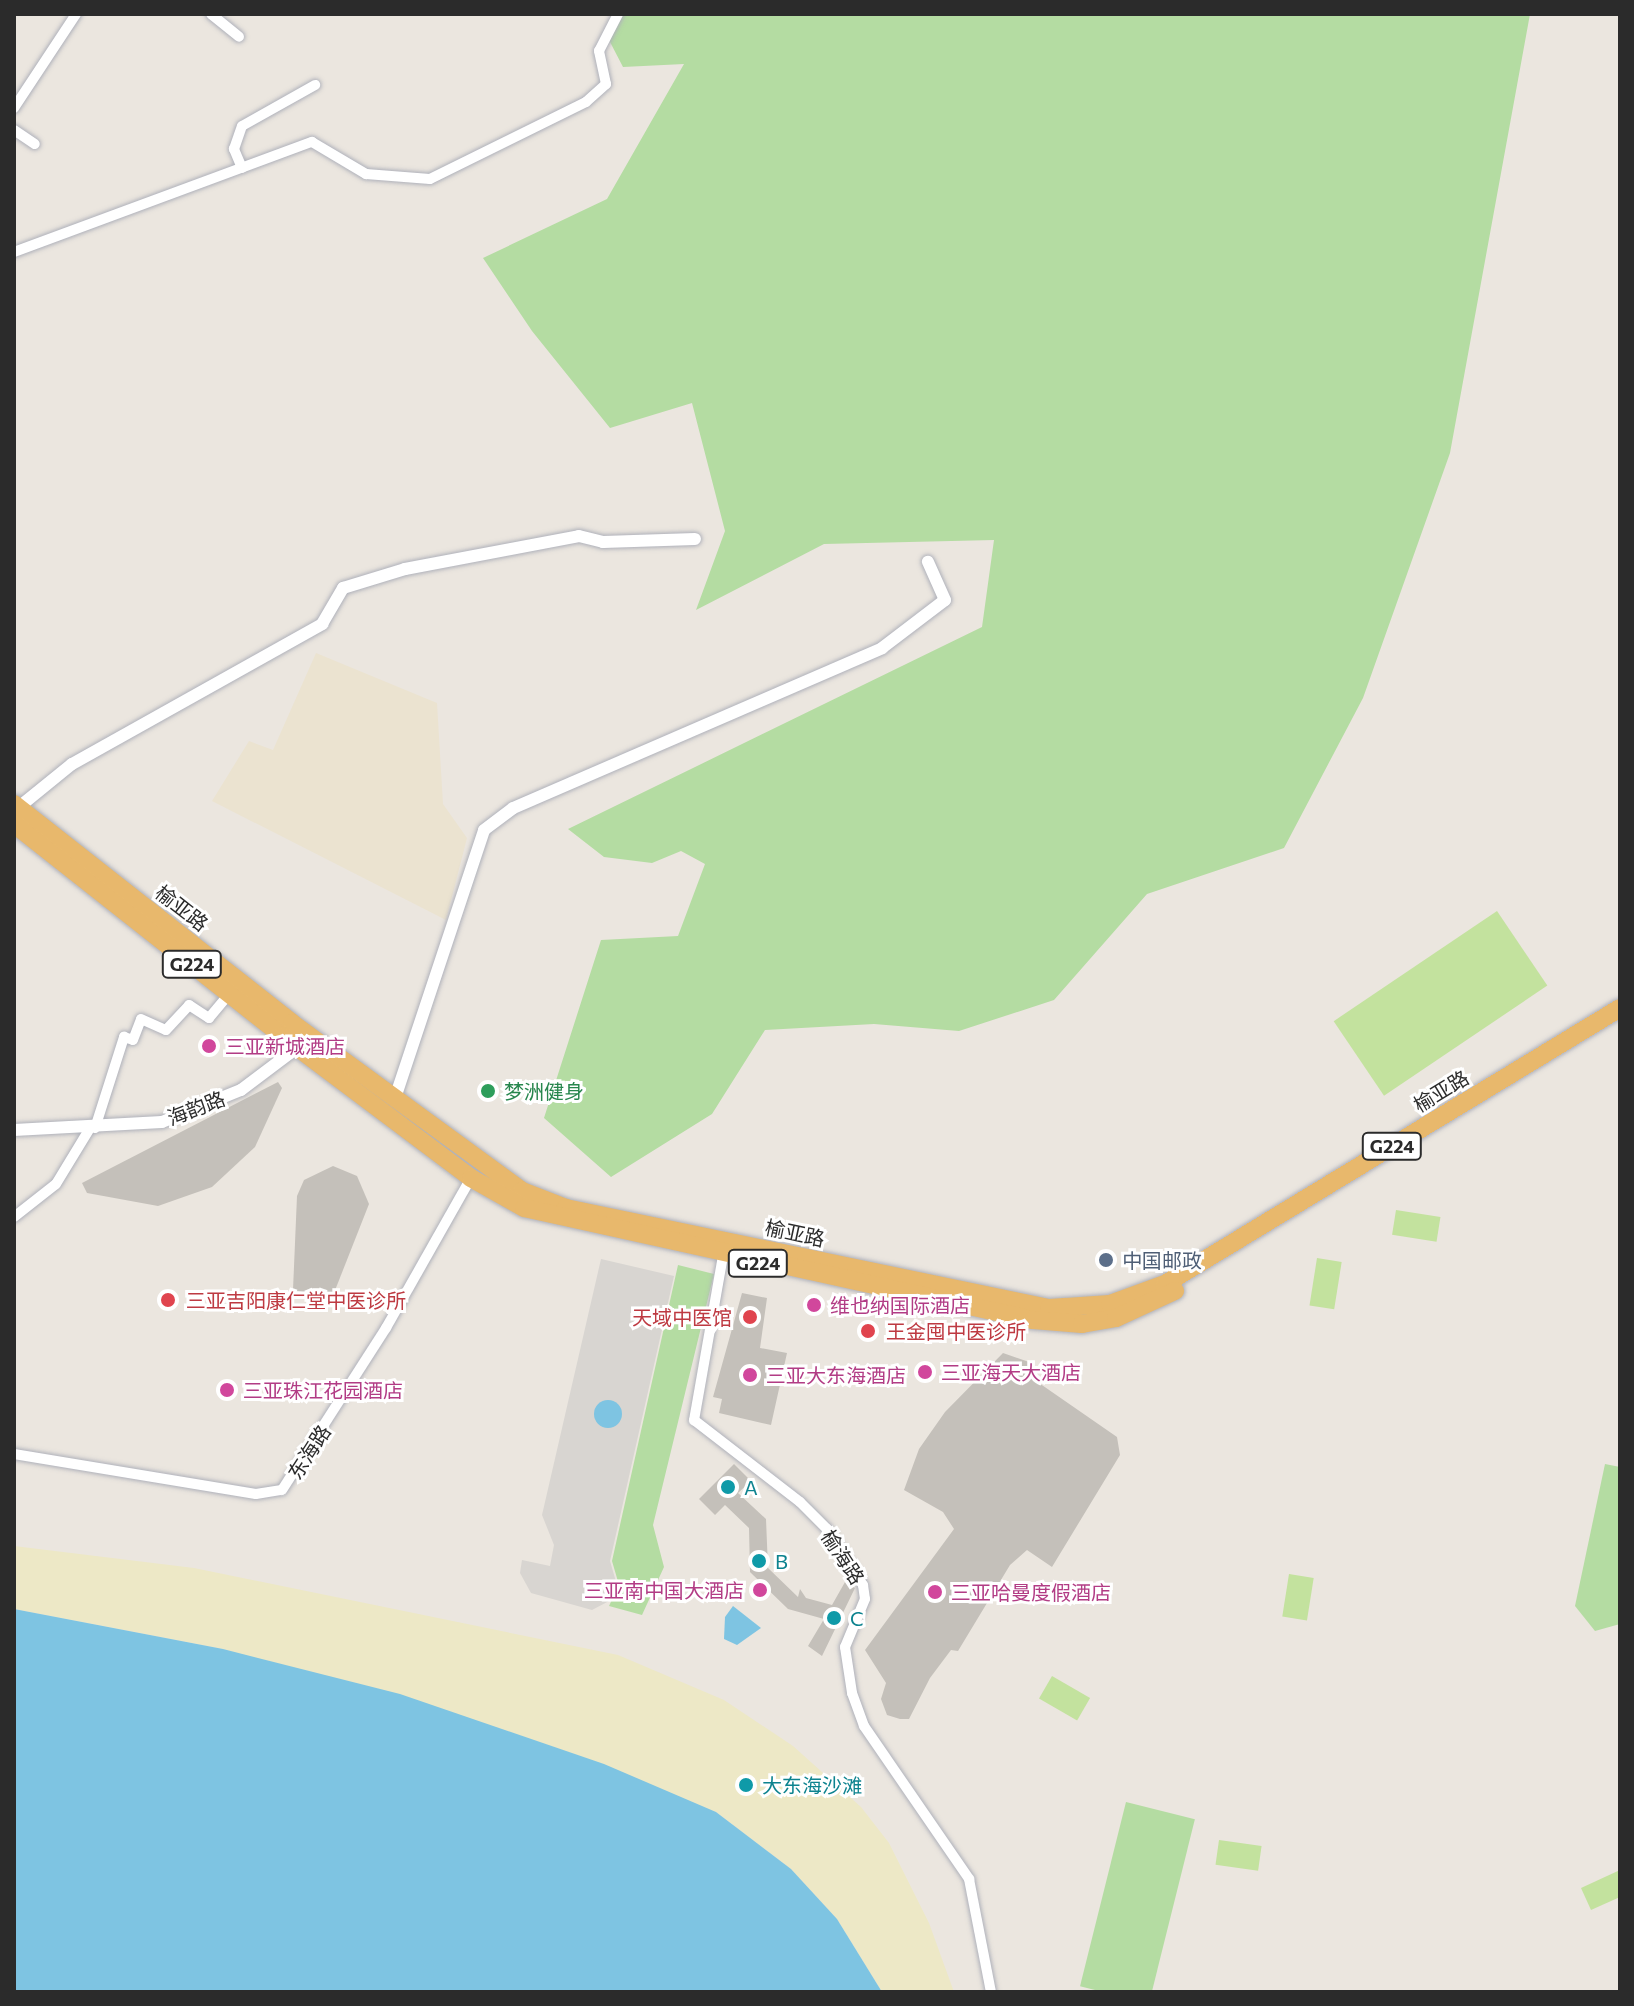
<!DOCTYPE html>
<html>
<head>
<meta charset="utf-8">
<style>
  body { margin:0 }
  #map { position:relative; width:1634px; height:2006px; overflow:hidden; background:#ebe6df; font-family:Commissioner,"Noto Sans SC",sans-serif }
  div>[style] { position:absolute }
  [style*='--x'] { left:calc(var(--x)*1px); top:calc(var(--y)*1px); width:calc(var(--w)*1px); rotate:calc(var(--a)*1deg) }
  .education>* { inset:0; background:#ebe3d0 }
  .green>* { inset:0; background:#b4dca2; transform-origin:0 0 }
  .sand>* { inset:0; background:#ede8c6 }
  .pitch>* { inset:0; background:#c3e29e; transform-origin:0 0 }
  .plaza>* { inset:0; background:#d8d5d1 }
  .water>* { inset:0; background:#7ec4e2 }
  .round { border-radius:50% }
  .building>* { inset:0; background:#c4c0ba }
  .roads { filter:drop-shadow(0 0 2px #afb1ba) drop-shadow(0 0 2px #afb1ba) }
  .minor>* { height:10px; margin:-5px; padding:0 5px; transform-origin:5px; border-radius:5px; background:#fff }
  .tertiary>* { height:12px; margin:-6px; padding:0 6px; transform-origin:6px; border-radius:6px; background:#fff }
  .trunk>* { height:18px; margin:-9px; padding:0 9px; transform-origin:9px; border-radius:9px; background:#e8b86c }
  .dots>* { width:22px; height:22px; translate:-50% -50%; box-sizing:border-box; border:4px solid #fff; border-radius:50% }
  span { translate:-50% -50%; white-space:nowrap; text-align:center; line-height:1.15; -webkit-text-stroke:6px #fff; paint-order:stroke }
  .shield-label span { padding:2px 6px; background:#fff; border:2px solid; border-radius:6px; -webkit-text-stroke-width:0 }
  .shield-label { font-size:18px; color:#2b2b2b; font-weight:700 }
  .street-label { font-size:20px; color:#2b2b2b }
  .hotel-label { font-size:20px; color:#b23c85 }
  .left { translate:0 -50%; text-align:left }
  .right { translate:-100% -50%; text-align:right }
  .leisure-label { font-size:20px; color:#27864d }
  .service-label { font-size:20px; color:#4e5e75 }
  .health-label { font-size:20px; color:#be3a42 }
  .culture-label { font-size:20px; color:#0d838f }
  .frame { position:absolute; inset:0; border:16px solid #2b2b2b; pointer-events:none }
</style>
</head>
<body>
<div id="map">
  <div class="education">
    <i style="clip-path:polygon(316px 653px,437px 703px,443px 804px,467px 838px,446px 920px,212px 801px,249px 741px,273px 750px)"></i>
  </div>
  <div class="green">
    <i style="clip-path:polygon(618px 14px,1530px 14px,1450px 453px,1363px 698px,1284px 848px,1147px 894px,1054px 1000px,959px 1031px,874px 1024px,765px 1030px,712px 1114px,611px 1177px,544px 1118px,601px 940px,678px 936px,705px 864px,681px 851px,652px 863px,604px 857px,568px 829px,982px 627px,994px 540px,824px 544px,696px 610px,725px 531px,692px 403px,610px 428px,532px 331px,483px 258px,607px 199px,684px 64px,623px 67px,609px 40px)"></i>
    <i style="clip-path:polygon(678px 1265px,714px 1274px,653px 1525px,664px 1567px,642px 1615px,609px 1606px,619px 1585px,612px 1561px)"></i>
    <i style="clip-path:polygon(1605px 1464px,1620px 1467px,1620px 1624px,1595px 1631px,1575px 1606px)"></i>
    <i style="left:1126px;top:1802px;width:71px;height:190px;rotate:14deg"></i>
  </div>
  <div class="sand">
    <i style="clip-path:polygon(14px 1546px,194px 1568px,618px 1655px,724px 1700px,793px 1746px,861px 1807px,889px 1843px,929px 1923px,954px 1992px,882px 1992px,837px 1919px,791px 1869px,716px 1812px,223px 1649px,14px 1609px)"></i>
  </div>
  <div class="pitch">
    <i style="left:1497px;top:911px;width:90px;height:197px;rotate:56deg"></i>
    <i style="left:1396px;top:1210px;width:45px;height:25px;rotate:9deg"></i>
    <i style="left:1317px;top:1258px;width:25px;height:48px;rotate:9deg"></i>
    <i style="left:1289px;top:1574px;width:25px;height:43px;rotate:9deg"></i>
    <i style="left:1052px;top:1676px;width:44px;height:26px;rotate:30deg"></i>
    <i style="left:1219px;top:1840px;width:43px;height:25px;rotate:8deg"></i>
    <i style="clip-path:polygon(1620px 1870px,1620px 1897px,1591px 1910px,1581px 1888px)"></i>
  </div>
  <div class="plaza">
    <i style="clip-path:polygon(601px 1259px,674px 1276px,610px 1561px,617px 1585px,611px 1600px,592px 1610px,531px 1593px,520px 1573px,522px 1560px,550px 1566px,554px 1545px,542px 1515px)"></i>
  </div>
  <div class="water">
    <i class="round" style="left:594px;top:1400px;width:28px;height:28px"></i>
    <i style="clip-path:polygon(733px 1606px,761px 1628px,737px 1645px,724px 1639px,725px 1617px)"></i>
    <i style="clip-path:polygon(14px 1609px,223px 1649px,400px 1694px,604px 1764px,716px 1812px,791px 1869px,837px 1919px,882px 1992px,14px 1992px)"></i>
  </div>
  <div class="building">
    <i style="clip-path:polygon(278px 1082px,282px 1088px,255px 1147px,212px 1187px,158px 1206px,87px 1193px,82px 1183px)"></i>
    <i style="clip-path:polygon(333px 1166px,357px 1176px,369px 1204px,332px 1298px,293px 1290px,297px 1196px,304px 1180px)"></i>
    <i style="clip-path:polygon(742px 1293px,767px 1298px,760px 1348px,787px 1353px,771px 1425px,719px 1413px,722px 1399px,713px 1397px)"></i>
    <i style="clip-path:polygon(1003px 1353px,1029px 1362px,1039px 1383px,1117px 1437px,1120px 1455px,1052px 1567px,1027px 1550px,1010px 1565px,958px 1651px,951px 1650px,930px 1678px,909px 1719px,900px 1719px,887px 1715px,881px 1699px,886px 1683px,865px 1650px,954px 1529px,943px 1512px,904px 1490px,919px 1449px,945px 1412px)"></i>
    <i style="clip-path:polygon(734px 1464px,751px 1481px,738px 1493px,766px 1519px,768px 1568px,798px 1597px,800px 1589px,806px 1598px,832px 1605px,845px 1582px,855px 1588px,822px 1656px,808px 1646px,824px 1619px,788px 1609px,750px 1572px,749px 1528px,725px 1505px,715px 1515px,699px 1499px)"></i>
  </div>
  <div class="roads">
    <div class="minor">
      <i style="--x:211;--y:14;--w:36;--a:39"></i>
      <i style="--x:14;--y:108;--w:113;--a:-56.6"></i>
      <i style="--x:14;--y:130;--w:25;--a:34"></i>
      <i style="--x:242;--y:168;--w:21;--a:-113"></i>
      <i style="--x:234;--y:149;--w:24;--a:-71"></i>
      <i style="--x:242;--y:126;--w:84;--a:-29.3"></i>
      <i style="--x:14;--y:252;--w:318;--a:-20.3"></i>
      <i style="--x:312;--y:142;--w:63;--a:30.7"></i>
      <i style="--x:366;--y:174;--w:64;--a:4.5"></i>
      <i style="--x:430;--y:179;--w:174;--a:-26.3"></i>
      <i style="--x:586;--y:102;--w:27;--a:-42"></i>
      <i style="--x:606;--y:84;--w:34;--a:-102"></i>
      <i style="--x:599;--y:51;--w:42;--a:-62.8"></i>
      <i style="--x:95;--y:1128;--w:96;--a:-72.3"></i>
      <i style="--x:124;--y:1037;--w:9;--a:18"></i>
      <i style="--x:133;--y:1040;--w:22;--a:-69"></i>
      <i style="--x:141;--y:1019;--w:27;--a:24"></i>
      <i style="--x:166;--y:1030;--w:34;--a:-47"></i>
      <i style="--x:189;--y:1005;--w:24;--a:33"></i>
      <i style="--x:209;--y:1018;--w:31;--a:-50"></i>
      <i style="--x:14;--y:1217;--w:53;--a:-38.2"></i>
      <i style="--x:56;--y:1184;--w:66;--a:-58.7"></i>
      <i style="--x:724;--y:1250;--w:173;--a:100"></i>
      <i style="--x:694;--y:1420;--w:134;--a:37.7"></i>
      <i style="--x:800;--y:1502;--w:38;--a:45"></i>
      <i style="--x:827;--y:1529;--w:67;--a:57.3"></i>
      <i style="--x:863;--y:1585;--w:14;--a:82"></i>
      <i style="--x:865;--y:1599;--w:52;--a:112.6"></i>
      <i style="--x:845;--y:1647;--w:47;--a:81.3"></i>
      <i style="--x:852;--y:1693;--w:35;--a:70"></i>
      <i style="--x:864;--y:1726;--w:186;--a:55.5"></i>
      <i style="--x:969;--y:1879;--w:115;--a:79"></i>
      <i style="--x:14;--y:1454;--w:245;--a:9.4"></i>
      <i style="--x:256;--y:1494;--w:26;--a:-9"></i>
      <i style="--x:282;--y:1490;--w:193;--a:-57.3"></i>
      <i style="--x:386;--y:1328;--w:172;--a:-60.5"></i>
    </div>
    <div class="tertiary">
      <i style="--x:19;--y:807;--w:68;--a:-39.1"></i>
      <i style="--x:72;--y:764;--w:287;--a:-29.2"></i>
      <i style="--x:322;--y:624;--w:42;--a:-59.7"></i>
      <i style="--x:343;--y:588;--w:65;--a:-17"></i>
      <i style="--x:405;--y:569;--w:177;--a:-10.7"></i>
      <i style="--x:579;--y:536;--w:25;--a:14"></i>
      <i style="--x:603;--y:542;--w:92;--a:-1.9"></i>
      <i style="--x:395;--y:1098;--w:282;--a:-71.6"></i>
      <i style="--x:484;--y:830;--w:36;--a:-37"></i>
      <i style="--x:513;--y:808;--w:402;--a:-23.4"></i>
      <i style="--x:882;--y:648;--w:79;--a:-37.3"></i>
      <i style="--x:945;--y:600;--w:42;--a:-114.1"></i>
      <i style="--x:14;--y:1130;--w:148;--a:-3.1"></i>
      <i style="--x:162;--y:1122;--w:85;--a:-22.1"></i>
      <i style="--x:241;--y:1090;--w:76;--a:-37"></i>
    </div>
    <div class="trunk">
      <i style="--x:14;--y:804;--w:354;--a:38.2"></i>
      <i style="--x:292;--y:1023;--w:285;--a:36.1"></i>
      <i style="--x:522;--y:1191;--w:47;--a:21.1"></i>
      <i style="--x:566;--y:1208;--w:493;--a:11.7"></i>
      <i style="--x:1049;--y:1308;--w:61;--a:-3.8"></i>
      <i style="--x:1110;--y:1304;--w:59;--a:-20"></i>
      <i style="--x:1165;--y:1284;--w:532;--a:-31.24"></i>
      <i style="--x:14;--y:824;--w:342;--a:38.3"></i>
      <i style="--x:282;--y:1036;--w:236;--a:36.9"></i>
      <i style="--x:471;--y:1178;--w:61;--a:29.5"></i>
      <i style="--x:524;--y:1208;--w:521;--a:12.41"></i>
      <i style="--x:1033;--y:1320;--w:49;--a:4.7"></i>
      <i style="--x:1082;--y:1324;--w:35;--a:-10"></i>
      <i style="--x:1116;--y:1318;--w:65;--a:-24.6"></i>
    </div>
  </div>
  <div class="dots">
    <i style="left:209px;top:1046px;background:#d1479c"></i>
    <i style="left:488px;top:1091px;background:#2e9e5b"></i>
    <i style="left:1106px;top:1260px;background:#5c6f8a"></i>
    <i style="left:168px;top:1300px;background:#e0444e"></i>
    <i style="left:814px;top:1305px;background:#d1479c"></i>
    <i style="left:750px;top:1317px;background:#e0444e"></i>
    <i style="left:868px;top:1331px;background:#e0444e"></i>
    <i style="left:925px;top:1372px;background:#d1479c"></i>
    <i style="left:750px;top:1375px;background:#d1479c"></i>
    <i style="left:227px;top:1390px;background:#d1479c"></i>
    <i style="left:728px;top:1487px;background:#0f9aa8"></i>
    <i style="left:759px;top:1561px;background:#0f9aa8"></i>
    <i style="left:760px;top:1590px;background:#d1479c"></i>
    <i style="left:935px;top:1592px;background:#d1479c"></i>
    <i style="left:834px;top:1618px;background:#0f9aa8"></i>
    <i style="left:746px;top:1785px;background:#0f9aa8"></i>
  </div>
  <div class="shield-label">
    <span style="left:192px;top:964px">G224</span>
    <span style="left:1392px;top:1146px">G224</span>
    <span style="left:758px;top:1263px">G224</span>
  </div>
  <div class="street-label">
    <span style="left:182px;top:908px;rotate:38deg">榆亚路</span>
    <span style="left:1441px;top:1091px;rotate:-31deg">榆亚路</span>
    <span style="left:196px;top:1108px;rotate:-21deg">海韵路</span>
    <span style="left:795px;top:1233px;rotate:12deg">榆亚路</span>
    <span style="left:309px;top:1452px;rotate:-57deg">东海路</span>
    <span style="left:843px;top:1557px;rotate:57deg">榆海路</span>
  </div>
  <div class="hotel-label">
    <span class="left" style="left:225px;top:1046px">三亚新城酒店</span>
    <span class="left" style="left:830px;top:1305px">维也纳国际酒店</span>
    <span class="left" style="left:941px;top:1372px">三亚海天大酒店</span>
    <span class="left" style="left:766px;top:1375px">三亚大东海酒店</span>
    <span class="left" style="left:243px;top:1390px">三亚珠江花园酒店</span>
    <span class="right" style="left:744px;top:1590px">三亚南中国大酒店</span>
    <span class="left" style="left:951px;top:1592px">三亚哈曼度假酒店</span>
  </div>
  <div class="leisure-label">
    <span class="left" style="left:504px;top:1091px">梦洲健身</span>
  </div>
  <div class="service-label">
    <span class="left" style="left:1122px;top:1260px">中国邮政</span>
  </div>
  <div class="health-label">
    <span class="left" style="left:186px;top:1300px">三亚吉阳康仁堂中医诊所</span>
    <span class="right" style="left:732px;top:1317px">天域中医馆</span>
    <span class="left" style="left:886px;top:1331px">王金囤中医诊所</span>
  </div>
  <div class="culture-label">
    <span class="left" style="left:744px;top:1487px">A</span>
    <span class="left" style="left:775px;top:1561px">B</span>
    <span class="left" style="left:850px;top:1618px">C</span>
    <span class="left" style="left:762px;top:1785px">大东海沙滩</span>
  </div>
  <div class="frame"></div>
</div>
</body>
</html>
